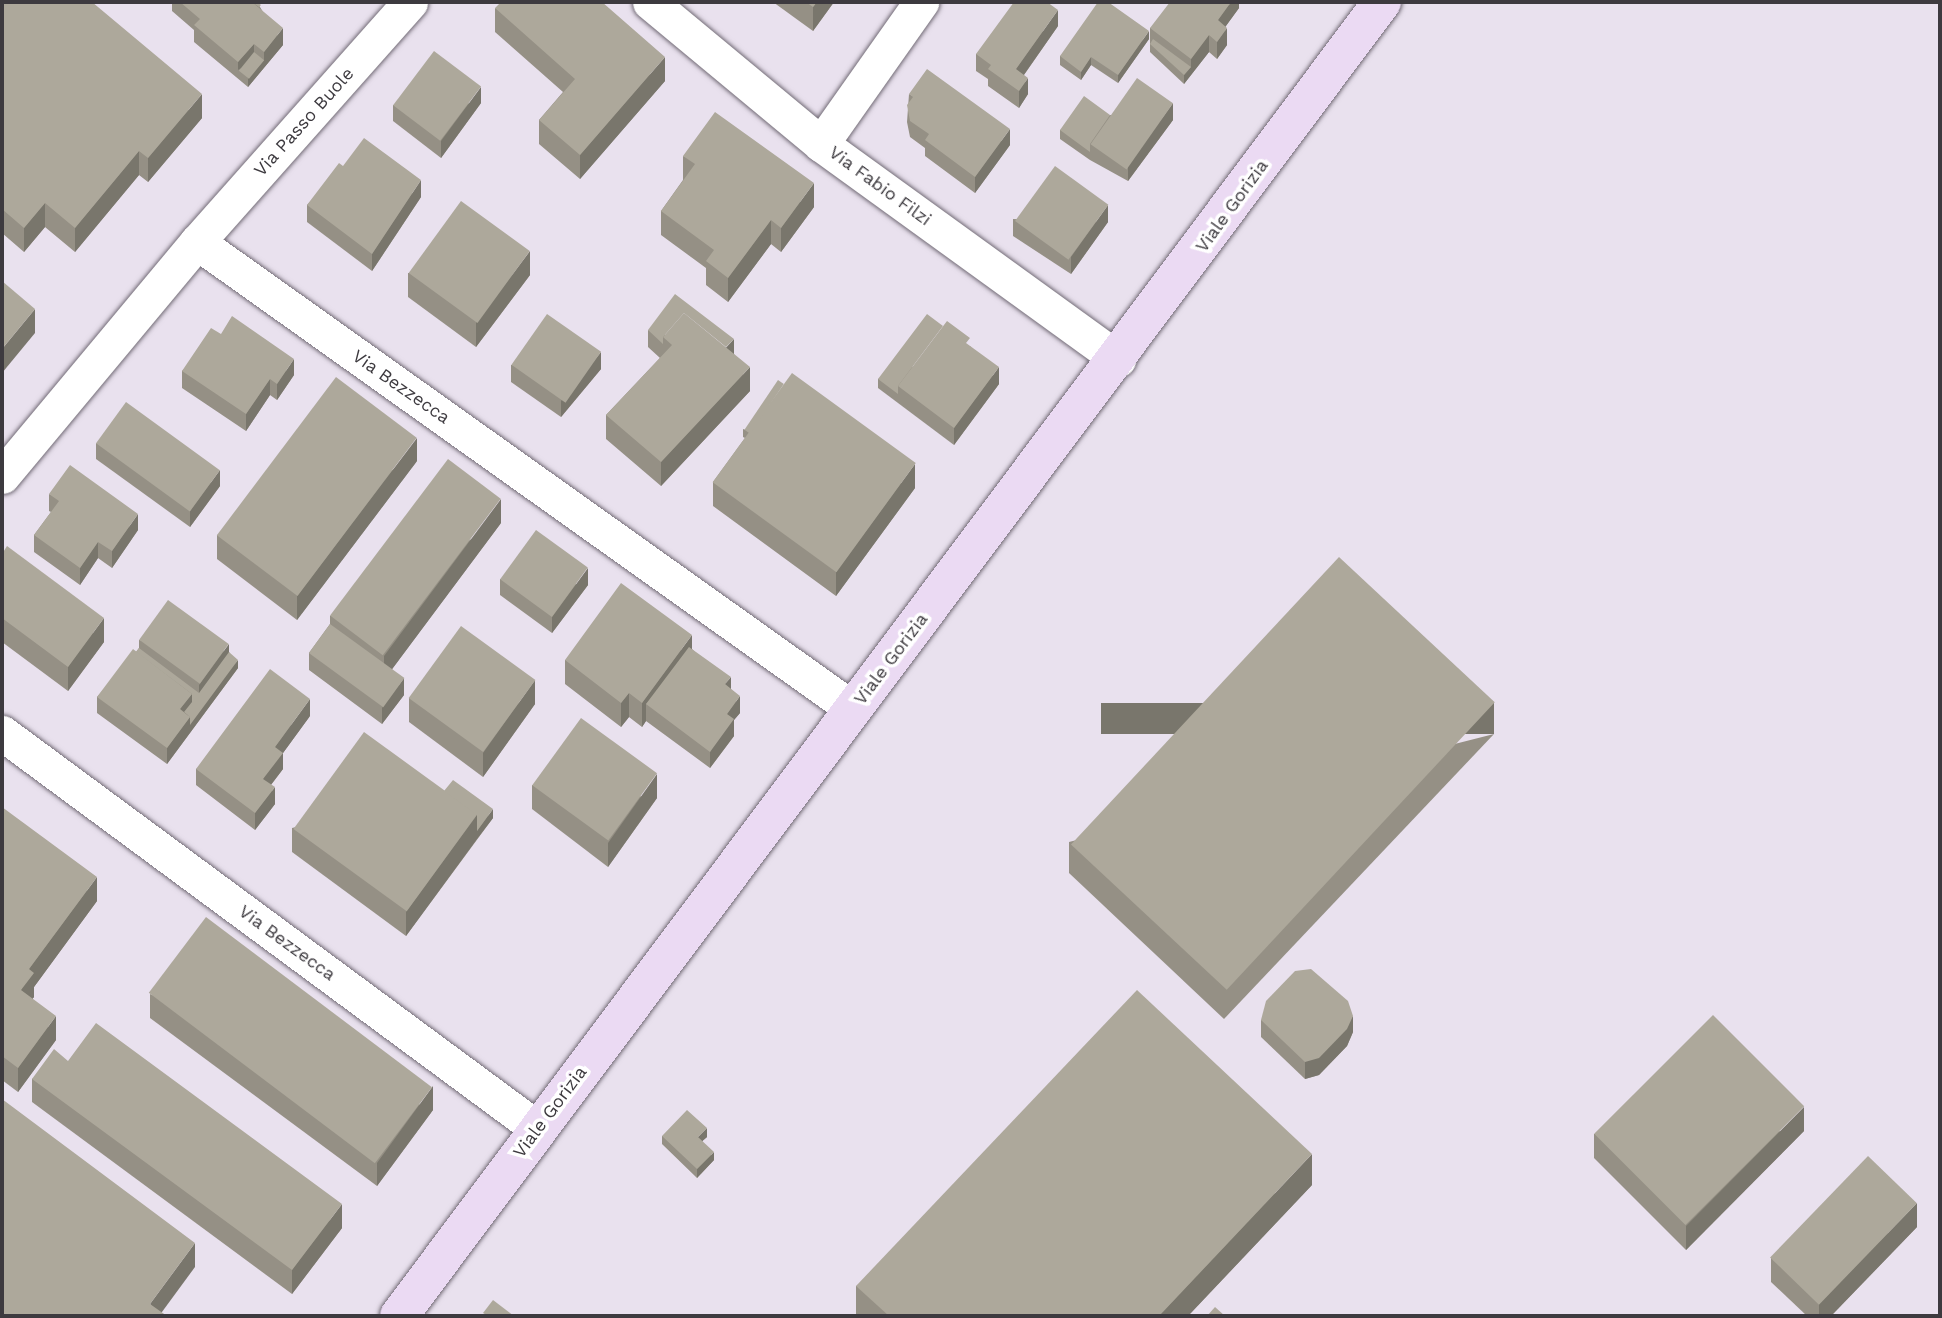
<!DOCTYPE html>
<html>
<head>
<meta charset="utf-8">
<style>
  body { margin:0 }
  #map { position:relative; width:1942px; height:1318px; overflow:hidden; background:#e9e1ee; font-family:"Work Sans",sans-serif }
  div>[style] { position:absolute }
  [style*='--x'] { left:calc(var(--x)*1px); top:calc(var(--y)*1px); width:calc(var(--w)*1px); rotate:calc(var(--a)*1deg) }
  .roads { filter:drop-shadow(0 0 2px #726b76) drop-shadow(0 0 2px #726b76) }
  .street>* { height:35px; margin:-17.5px; padding:0 17.5px; transform-origin:17.5px; border-radius:17.5px; background:#fff }
  .secondary>* { height:38px; margin:-19px; padding:0 19px; transform-origin:19px; border-radius:19px; background:#ebdaf3 }
  .wall>* { inset:0; background:#959085 }
  .shaded-wall>* { inset:0; background:#79766c; transform-origin:0 0 }
  .building>* { inset:0; background:#ada89b; transform-origin:0 0 }
  span { translate:-50% -50%; white-space:nowrap; text-align:center; line-height:1.15; -webkit-text-stroke:7px #fff; paint-order:stroke }
  .street-label { font-size:18px; color:#3d3a3f }
  .frame { position:absolute; inset:0; border:4px solid #3d3a3f; pointer-events:none }
</style>
</head>
<body>
<div id="map">
  <div class="roads">
    <div class="street">
      <i style="--x:650;--y:2;--w:222;--a:39.7"></i>
      <i style="--x:821;--y:144;--w:367;--a:35.9"></i>
      <i style="--x:821;--y:144;--w:174;--a:-54.8"></i>
      <i style="--x:197;--y:242;--w:805;--a:35.45"></i>
      <i style="--x:2;--y:476;--w:305;--a:-50.2"></i>
      <i style="--x:197;--y:242;--w:321;--a:-48.4"></i>
      <i style="--x:2;--y:733;--w:666;--a:36.46"></i>
    </div>
    <div class="secondary">
      <i style="--x:399;--y:1316;--w:1641;--a:-53.2"></i>
    </div>
  </div>
  <div class="wall">
    <i style="clip-path:polygon(2px 2px,202px 118px,148px 182px,139px 175px,75px 252px,45px 227px,24px 252px,2px 233px)"></i>
    <i style="clip-path:polygon(172px 2px,257px 2px,283px 45px,248px 87px,194px 42px,194px 30px,172px 11px)"></i>
    <i style="clip-path:polygon(773px 2px,834px 2px,813px 31px)"></i>
    <i style="clip-path:polygon(1239px 2px,1239px 8px,1225px 27px,1227px 45px,1217px 59px,1209px 52px,1184px 84px,1150px 52px,1150px 28px)"></i>
    <i style="clip-path:polygon(495px 8px,665px 81px,580px 179px,539px 144px,539px 120px,563px 92px,495px 32px)"></i>
    <i style="clip-path:polygon(1058px 26px,1024px 75px,1028px 94px,1019px 108px,988px 86px,988px 79px,976px 71px,976px 54px)"></i>
    <i style="clip-path:polygon(1149px 39px,1118px 83px,1091px 65px,1081px 80px,1060px 65px,1060px 56px)"></i>
    <i style="clip-path:polygon(909px 94px,1010px 145px,975px 193px,925px 156px,925px 148px,910px 137px,907px 122px)"></i>
    <i style="clip-path:polygon(481px 103px,441px 158px,393px 121px,393px 105px)"></i>
    <i style="clip-path:polygon(1110px 115px,1173px 120px,1128px 181px,1090px 160px,1060px 139px,1060px 130px)"></i>
    <i style="clip-path:polygon(683px 156px,814px 207px,781px 252px,771px 244px,728px 302px,706px 285px,706px 268px,661px 235px,661px 211px,683px 180px)"></i>
    <i style="clip-path:polygon(343px 166px,421px 197px,372px 271px,307px 222px,307px 205px)"></i>
    <i style="clip-path:polygon(1013px 219px,1108px 222px,1071px 274px,1013px 236px)"></i>
    <i style="clip-path:polygon(408px 273px,530px 275px,476px 347px,408px 297px)"></i>
    <i style="clip-path:polygon(648px 330px,734px 354px,750px 391px,661px 486px,606px 439px,606px 415px,660px 358px,648px 347px)"></i>
    <i style="clip-path:polygon(221px 334px,294px 375px,277px 400px,270px 395px,246px 431px,182px 388px,182px 371px)"></i>
    <i style="clip-path:polygon(970px 346px,999px 384px,954px 445px,878px 388px,878px 379px)"></i>
    <i style="clip-path:polygon(511px 365px,601px 369px,561px 417px,511px 382px)"></i>
    <i style="clip-path:polygon(743px 429px,915px 488px,836px 596px,713px 506px,713px 482px,745px 438px,743px 437px)"></i>
    <i style="clip-path:polygon(96px 443px,220px 486px,190px 527px,96px 459px)"></i>
    <i style="clip-path:polygon(417px 461px,297px 620px,217px 559px,217px 535px)"></i>
    <i style="clip-path:polygon(49px 494px,138px 530px,112px 568px,98px 558px,80px 585px,34px 552px,34px 535px,51px 512px,49px 511px)"></i>
    <i style="clip-path:polygon(501px 523px,392px 669px,404px 695px,382px 724px,309px 670px,309px 653px,330px 624px,330px 616px)"></i>
    <i style="clip-path:polygon(2px 554px,104px 642px,68px 691px,2px 642px)"></i>
    <i style="clip-path:polygon(500px 579px,588px 585px,552px 633px,500px 595px)"></i>
    <i style="clip-path:polygon(139px 640px,229px 652px,238px 668px,167px 764px,97px 713px,97px 697px,136px 652px,139px 648px)"></i>
    <i style="clip-path:polygon(692px 649px,731px 689px,740px 713px,734px 720px,734px 736px,710px 768px,646px 721px,642px 727px,629px 717px,621px 727px,565px 684px,565px 660px)"></i>
    <i style="clip-path:polygon(409px 698px,535px 704px,483px 777px,409px 722px)"></i>
    <i style="clip-path:polygon(310px 716px,283px 753px,283px 769px,271px 785px,275px 804px,255px 830px,196px 785px,196px 769px)"></i>
    <i style="clip-path:polygon(1494px 734px,1224px 1019px,1069px 873px,1069px 842px)"></i>
    <i style="clip-path:polygon(532px 785px,657px 798px,608px 867px,532px 809px)"></i>
    <i style="clip-path:polygon(444px 791px,493px 818px,406px 936px,292px 852px,292px 828px)"></i>
    <i style="clip-path:polygon(2px 807px,97px 901px,34px 987px,34px 997px,32px 999px,56px 1040px,18px 1092px,2px 1080px)"></i>
    <i style="clip-path:polygon(150px 994px,433px 1110px,377px 1186px,150px 1018px)"></i>
    <i style="clip-path:polygon(1261px 1020px,1353px 1032px,1347px 1046px,1319px 1075px,1305px 1079px,1261px 1037px)"></i>
    <i style="clip-path:polygon(68px 1061px,342px 1228px,292px 1294px,32px 1102px,32px 1079px)"></i>
    <i style="clip-path:polygon(1804px 1131px,1686px 1250px,1594px 1158px,1594px 1134px)"></i>
    <i style="clip-path:polygon(662px 1136px,707px 1137px,702px 1141px,714px 1160px,697px 1178px,662px 1144px)"></i>
    <i style="clip-path:polygon(1312px 1185px,1188px 1316px,856px 1316px,856px 1286px)"></i>
    <i style="clip-path:polygon(1917px 1227px,1831px 1316px,1807px 1316px,1771px 1282px,1771px 1258px)"></i>
  </div>
  <div class="shaded-wall">
    <i style="clip-path:polygon(817px 2px,834px 2px,813px 31px,813px 7px)"></i>
    <i style="clip-path:polygon(1231px 2px,1239px 2px,1239px 8px,1218px 37px,1218px 20px)"></i>
    <i style="clip-path:polygon(1058px 10px,1058px 26px,1016px 86px,1016px 69px)"></i>
    <i style="clip-path:polygon(283px 28px,283px 45px,248px 87px,248px 79px,264px 60px,264px 52px)"></i>
    <i style="clip-path:polygon(1227px 28px,1227px 45px,1217px 59px,1217px 42px)"></i>
    <i style="clip-path:polygon(1149px 31px,1149px 39px,1118px 83px,1118px 75px)"></i>
    <i style="clip-path:polygon(1209px 35px,1209px 52px,1184px 84px,1184px 75px,1191px 67px,1191px 59px)"></i>
    <i style="clip-path:polygon(254px 44px,254px 60px,238px 70px,238px 62px)"></i>
    <i style="clip-path:polygon(665px 57px,665px 81px,580px 179px,580px 155px)"></i>
    <i style="clip-path:polygon(1091px 57px,1091px 65px,1081px 80px,1081px 72px)"></i>
    <i style="clip-path:polygon(1028px 78px,1028px 94px,1019px 108px,1019px 91px)"></i>
    <i style="clip-path:polygon(481px 87px,481px 103px,441px 158px,441px 141px)"></i>
    <i style="clip-path:polygon(202px 94px,202px 118px,148px 182px,148px 158px)"></i>
    <i style="clip-path:polygon(1173px 103px,1173px 120px,1128px 181px,1128px 165px)"></i>
    <i style="clip-path:polygon(1010px 129px,1010px 145px,975px 193px,975px 177px)"></i>
    <i style="clip-path:polygon(139px 151px,139px 175px,75px 252px,75px 228px)"></i>
    <i style="clip-path:polygon(421px 180px,421px 197px,372px 271px,372px 254px)"></i>
    <i style="clip-path:polygon(814px 183px,814px 207px,781px 252px,781px 228px)"></i>
    <i style="clip-path:polygon(45px 203px,45px 227px,24px 252px,24px 228px)"></i>
    <i style="clip-path:polygon(1108px 205px,1108px 222px,1071px 274px,1071px 257px)"></i>
    <i style="clip-path:polygon(771px 220px,771px 244px,728px 302px,728px 278px)"></i>
    <i style="clip-path:polygon(530px 251px,530px 275px,476px 347px,476px 323px)"></i>
    <i style="clip-path:polygon(35px 309px,35px 333px,2px 373px,2px 349px)"></i>
    <i style="clip-path:polygon(734px 339px,734px 355px,722px 352px)"></i>
    <i style="clip-path:polygon(601px 352px,601px 369px,561px 417px,561px 401px)"></i>
    <i style="clip-path:polygon(294px 359px,294px 375px,277px 400px,277px 384px)"></i>
    <i style="clip-path:polygon(750px 367px,750px 391px,661px 486px,661px 462px)"></i>
    <i style="clip-path:polygon(999px 367px,999px 384px,954px 445px,954px 428px)"></i>
    <i style="clip-path:polygon(270px 379px,270px 395px,246px 431px,246px 414px)"></i>
    <i style="clip-path:polygon(417px 438px,417px 461px,297px 620px,297px 596px)"></i>
    <i style="clip-path:polygon(915px 464px,915px 488px,836px 596px,836px 572px)"></i>
    <i style="clip-path:polygon(220px 470px,220px 486px,190px 527px,190px 511px)"></i>
    <i style="clip-path:polygon(501px 499px,501px 523px,384px 680px,384px 656px)"></i>
    <i style="clip-path:polygon(138px 514px,138px 530px,112px 568px,112px 551px)"></i>
    <i style="clip-path:polygon(98px 542px,98px 558px,80px 585px,80px 568px)"></i>
    <i style="clip-path:polygon(588px 568px,588px 585px,552px 633px,552px 617px)"></i>
    <i style="clip-path:polygon(104px 618px,104px 642px,68px 691px,68px 667px)"></i>
    <i style="clip-path:polygon(692px 635px,692px 659px,646px 704px,646px 721px,642px 727px,642px 703px)"></i>
    <i style="clip-path:polygon(229px 644px,229px 661px,199px 701px,199px 685px)"></i>
    <i style="clip-path:polygon(238px 660px,238px 668px,167px 764px,167px 748px,190px 717px)"></i>
    <i style="clip-path:polygon(731px 677px,731px 694px,725px 684px)"></i>
    <i style="clip-path:polygon(404px 678px,404px 695px,382px 724px,382px 708px)"></i>
    <i style="clip-path:polygon(535px 680px,535px 704px,483px 777px,483px 753px)"></i>
    <i style="clip-path:polygon(629px 693px,629px 717px,621px 727px,621px 703px)"></i>
    <i style="clip-path:polygon(192px 694px,192px 710px,185px 720px,180px 709px)"></i>
    <i style="clip-path:polygon(740px 696px,740px 713px,734px 720px,734px 736px,710px 768px,710px 752px,727px 714px)"></i>
    <i style="clip-path:polygon(310px 699px,310px 716px,283px 753px,283px 769px,263px 795px,263px 779px,275px 747px)"></i>
    <i style="left:1494px;top:703px;width:31px;height:393px;rotate:90deg"></i>
    <i style="clip-path:polygon(657px 774px,657px 798px,608px 867px,608px 843px)"></i>
    <i style="clip-path:polygon(275px 787px,275px 804px,255px 830px,255px 813px)"></i>
    <i style="clip-path:polygon(493px 809px,493px 818px,477px 839px,477px 831px)"></i>
    <i style="clip-path:polygon(477px 815px,477px 839px,406px 936px,406px 912px)"></i>
    <i style="clip-path:polygon(97px 877px,97px 901px,34px 987px,34px 997px,21px 1014px,21px 990px,29px 969px)"></i>
    <i style="clip-path:polygon(56px 1016px,56px 1040px,18px 1092px,18px 1068px)"></i>
    <i style="clip-path:polygon(1353px 1016px,1353px 1032px,1347px 1046px,1319px 1075px,1305px 1079px,1305px 1062px)"></i>
    <i style="clip-path:polygon(433px 1086px,433px 1110px,377px 1186px,377px 1163px)"></i>
    <i style="clip-path:polygon(1804px 1107px,1804px 1131px,1686px 1250px,1686px 1226px)"></i>
    <i style="clip-path:polygon(707px 1128px,707px 1137px,698px 1145px,698px 1137px)"></i>
    <i style="clip-path:polygon(714px 1152px,714px 1160px,697px 1178px,697px 1169px)"></i>
    <i style="clip-path:polygon(1312px 1154px,1312px 1185px,1188px 1316px,1159px 1316px)"></i>
    <i style="clip-path:polygon(1917px 1203px,1917px 1227px,1831px 1316px,1819px 1316px,1819px 1304px)"></i>
    <i style="clip-path:polygon(342px 1204px,342px 1228px,292px 1294px,292px 1270px)"></i>
    <i style="clip-path:polygon(195px 1243px,195px 1267px,159px 1316px,150px 1304px)"></i>
  </div>
  <div class="building">
    <i style="clip-path:polygon(2px 2px,92px 2px,202px 94px,148px 158px,139px 151px,75px 228px,45px 203px,24px 228px,2px 209px)"></i>
    <i style="clip-path:polygon(180px 2px,252px 2px,283px 28px,264px 52px,254px 44px,238px 62px,194px 25px,200px 19px)"></i>
    <i style="clip-path:polygon(252px 2px,257px 2px,261px 5px,259px 7px)"></i>
    <i style="clip-path:polygon(501px 2px,602px 2px,665px 57px,580px 155px,539px 120px,575px 79px,495px 8px)"></i>
    <i style="clip-path:polygon(806px 2px,817px 2px,813px 7px)"></i>
    <i style="clip-path:polygon(1014px 2px,1047px 2px,1058px 10px,1016px 69px,1028px 78px,1019px 91px,988px 69px,991px 65px,976px 54px)"></i>
    <i style="clip-path:polygon(1098px 2px,1108px 2px,1149px 31px,1118px 75px,1091px 57px,1081px 72px,1060px 56px)"></i>
    <i style="clip-path:polygon(1170px 2px,1231px 2px,1218px 20px,1227px 28px,1217px 42px,1209px 35px,1191px 59px,1150px 28px)"></i>
    <i style="clip-path:polygon(1153px 39px,1191px 67px,1184px 75px,1150px 44px)"></i>
    <i style="left:434px;top:51px;width:59px;height:68px;rotate:37deg"></i>
    <i style="left:254px;top:52px;width:13px;height:24px;rotate:39deg"></i>
    <i style="clip-path:polygon(927px 69px,1010px 129px,975px 177px,925px 140px,929px 134px,910px 121px,907px 105px,913px 97px,909px 94px)"></i>
    <i style="left:1137px;top:78px;width:44px;height:81px;rotate:35deg"></i>
    <i style="clip-path:polygon(1084px 96px,1110px 115px,1090px 144px,1090px 152px,1060px 130px)"></i>
    <i style="clip-path:polygon(715px 112px,814px 183px,781px 228px,771px 220px,728px 278px,706px 261px,714px 250px,661px 211px,695px 164px,683px 156px)"></i>
    <i style="clip-path:polygon(364px 138px,421px 180px,372px 254px,307px 205px,339px 163px,343px 166px)"></i>
    <i style="left:1055px;top:166px;width:66px;height:68px;rotate:36deg"></i>
    <i style="left:461px;top:201px;width:85px;height:89px;rotate:36deg"></i>
    <i style="clip-path:polygon(2px 281px,35px 309px,2px 349px)"></i>
    <i style="clip-path:polygon(675px 294px,734px 339px,726px 347px,684px 313px,663px 337px,663px 344px,648px 330px)"></i>
    <i style="clip-path:polygon(684px 313px,750px 367px,661px 462px,606px 415px,672px 345px,663px 337px)"></i>
    <i style="left:547px;top:314px;width:66px;height:62px;rotate:35deg"></i>
    <i style="clip-path:polygon(927px 314px,943px 326px,898px 386px,898px 394px,878px 379px)"></i>
    <i style="clip-path:polygon(232px 316px,294px 359px,277px 384px,270px 379px,246px 414px,182px 371px,211px 328px,221px 334px)"></i>
    <i style="clip-path:polygon(947px 321px,970px 338px,966px 343px,999px 367px,954px 428px,898px 386px)"></i>
    <i style="left:792px;top:373px;width:153px;height:135px;rotate:36deg"></i>
    <i style="left:336px;top:377px;width:101px;height:198px;rotate:37deg"></i>
    <i style="left:778px;top:380px;width:7px;height:60px;rotate:34deg"></i>
    <i style="left:126px;top:402px;width:116px;height:51px;rotate:36deg"></i>
    <i style="left:448px;top:459px;width:66px;height:196px;rotate:37deg"></i>
    <i style="clip-path:polygon(70px 465px,138px 514px,112px 551px,98px 542px,80px 568px,34px 535px,59px 501px,49px 494px)"></i>
    <i style="left:536px;top:530px;width:64px;height:61px;rotate:36deg"></i>
    <i style="clip-path:polygon(7px 546px,104px 618px,68px 667px,2px 618px,2px 554px)"></i>
    <i style="left:1339px;top:557px;width:213px;height:393px;rotate:43deg"></i>
    <i style="clip-path:polygon(621px 583px,692px 635px,642px 703px,629px 693px,621px 703px,565px 660px)"></i>
    <i style="left:168px;top:600px;width:75px;height:49px;rotate:36deg"></i>
    <i style="left:330px;top:624px;width:92px;height:36px;rotate:36deg"></i>
    <i style="left:461px;top:626px;width:92px;height:89px;rotate:36deg"></i>
    <i style="clip-path:polygon(689px 647px,731px 677px,725px 684px,740px 696px,727px 714px,734px 719px,710px 752px,646px 704px)"></i>
    <i style="clip-path:polygon(139px 648px,199px 693px,229px 652px,238px 660px,190px 725px,190px 717px,184px 712px,192px 702px,192px 694px,136px 652px)"></i>
    <i style="clip-path:polygon(133px 649px,192px 694px,180px 709px,190px 717px,167px 748px,97px 697px)"></i>
    <i style="clip-path:polygon(270px 669px,310px 699px,275px 747px,283px 753px,263px 779px,275px 787px,255px 813px,196px 769px)"></i>
    <i style="left:581px;top:718px;width:94px;height:83px;rotate:36deg"></i>
    <i style="left:364px;top:732px;width:140px;height:120px;rotate:36deg"></i>
    <i style="clip-path:polygon(453px 780px,493px 809px,477px 831px,477px 815px,444px 791px)"></i>
    <i style="clip-path:polygon(2px 807px,97px 877px,29px 969px,34px 973px,21px 990px,56px 1016px,18px 1068px,2px 1056px)"></i>
    <i style="left:206px;top:917px;width:283px;height:95px;rotate:37deg"></i>
    <i style="clip-path:polygon(1311px 969px,1348px 1001px,1353px 1016px,1347px 1029px,1319px 1058px,1305px 1062px,1261px 1020px,1266px 1001px,1295px 971px)"></i>
    <i style="clip-path:polygon(1137px 990px,1312px 1154px,1159px 1316px,889px 1316px,856px 1286px)"></i>
    <i style="left:1713px;top:1015px;width:129px;height:168px;rotate:45deg"></i>
    <i style="clip-path:polygon(96px 1023px,342px 1204px,292px 1270px,32px 1079px,54px 1049px,68px 1061px)"></i>
    <i style="clip-path:polygon(2px 1099px,195px 1243px,150px 1304px,167px 1316px,2px 1316px)"></i>
    <i style="clip-path:polygon(687px 1110px,707px 1128px,698px 1137px,714px 1152px,697px 1169px,662px 1136px)"></i>
    <i style="left:1868px;top:1156px;width:68px;height:141px;rotate:44deg"></i>
    <i style="clip-path:polygon(493px 1300px,514px 1316px,488px 1316px,483px 1313px)"></i>
    <i style="clip-path:polygon(1215px 1307px,1225px 1316px,1207px 1316px)"></i>
  </div>
  <div class="street-label">
    <span style="left:304px;top:122px;rotate:-48deg">Via Passo Buole</span>
    <span style="left:880px;top:186px;rotate:36deg">Via Fabio Filzi</span>
    <span style="left:1232px;top:206px;rotate:-54deg">Viale Gorizia</span>
    <span style="left:401px;top:387px;rotate:35deg">Via Bezzecca</span>
    <span style="left:891px;top:659px;rotate:-53deg">Viale Gorizia</span>
    <span style="left:287px;top:943px;rotate:36deg">Via Bezzecca</span>
    <span style="left:550px;top:1112px;rotate:-53deg">Viale Gorizia</span>
  </div>
  <div class="frame"></div>
</div>
</body>
</html>
